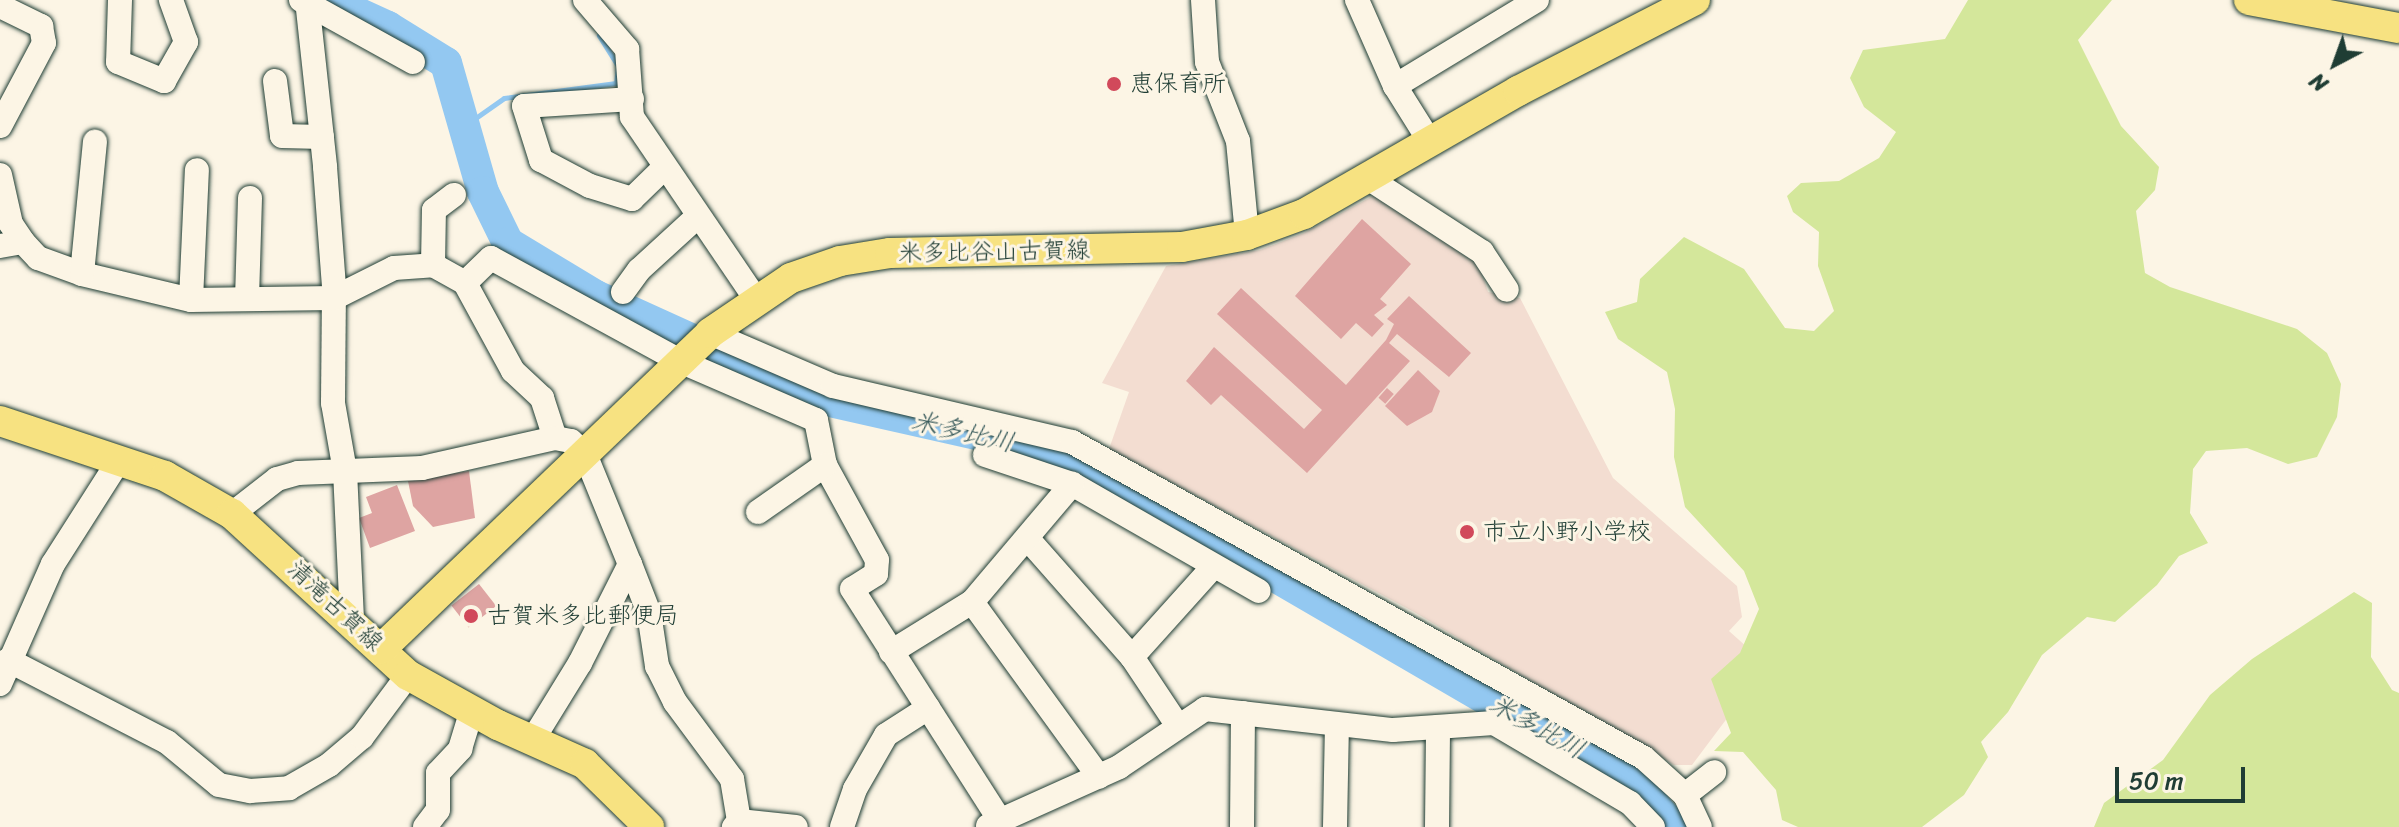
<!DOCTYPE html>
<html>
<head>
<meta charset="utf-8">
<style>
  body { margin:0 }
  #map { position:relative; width:2399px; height:827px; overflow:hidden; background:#fcf5e5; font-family:Sriracha,"Klee One",sans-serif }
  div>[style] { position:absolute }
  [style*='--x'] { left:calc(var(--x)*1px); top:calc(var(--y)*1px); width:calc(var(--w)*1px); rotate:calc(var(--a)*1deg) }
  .built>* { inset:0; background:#f3ddd1 }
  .green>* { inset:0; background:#d4e79b }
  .stream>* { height:5px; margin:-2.5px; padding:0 2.5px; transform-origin:2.5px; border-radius:2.5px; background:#93c8f1 }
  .river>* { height:32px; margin:-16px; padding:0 16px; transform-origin:16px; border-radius:16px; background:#93c8f1 }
  .building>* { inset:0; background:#dea4a2; transform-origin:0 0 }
  .roads { filter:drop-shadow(0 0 2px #1f3d34) drop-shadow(0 0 2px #1f3d34) }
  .minor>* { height:24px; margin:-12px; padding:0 12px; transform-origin:12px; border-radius:12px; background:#fcf5e5 }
  .major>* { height:30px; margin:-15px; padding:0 15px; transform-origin:15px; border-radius:15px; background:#f7e281 }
  .dots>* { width:22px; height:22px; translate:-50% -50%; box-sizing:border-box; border:4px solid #fcf5e5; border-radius:50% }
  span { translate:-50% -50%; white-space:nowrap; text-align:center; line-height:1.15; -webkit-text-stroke:6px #fcf5e5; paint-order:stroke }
  .poi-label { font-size:24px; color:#1f3d34 }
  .left { translate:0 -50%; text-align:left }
  .street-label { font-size:24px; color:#1f3d34 }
  .water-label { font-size:26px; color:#36595a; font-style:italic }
  .north { position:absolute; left:2295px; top:24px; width:80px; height:80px; -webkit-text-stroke:6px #fcf5e5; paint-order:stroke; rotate:221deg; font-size:22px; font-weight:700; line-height:32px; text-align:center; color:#1f3d34 }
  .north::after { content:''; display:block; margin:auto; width:28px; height:36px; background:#1f3d34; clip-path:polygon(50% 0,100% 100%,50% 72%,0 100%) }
  .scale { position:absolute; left:2115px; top:767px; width:130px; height:36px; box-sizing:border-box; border:4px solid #1f3d34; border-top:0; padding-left:10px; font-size:24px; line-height:28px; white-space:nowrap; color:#1f3d34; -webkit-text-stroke:6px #fcf5e5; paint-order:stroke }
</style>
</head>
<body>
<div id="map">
  <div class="built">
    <i style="clip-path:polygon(1373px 196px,1479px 265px,1488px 292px,1520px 298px,1613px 478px,1737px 586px,1742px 617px,1729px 631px,1767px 665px,1692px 765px,1674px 765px,1414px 612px,1109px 449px,1129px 392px,1102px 383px,1166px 266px,1260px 250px,1304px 233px)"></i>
  </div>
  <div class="green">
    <i style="clip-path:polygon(1968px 0,2112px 0,2078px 40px,2121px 126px,2159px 167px,2155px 190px,2136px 211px,2145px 273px,2170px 287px,2297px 329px,2327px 353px,2341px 384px,2337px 417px,2317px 457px,2288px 464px,2247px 448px,2206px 451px,2193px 469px,2190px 513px,2208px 543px,2179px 556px,2157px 585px,2115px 622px,2087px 617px,2042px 655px,2008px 712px,1981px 742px,1988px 757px,1964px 795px,1922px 827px,1798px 827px,1782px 820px,1776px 790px,1743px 752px,1714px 751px,1731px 733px,1711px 679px,1740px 653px,1759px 609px,1744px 571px,1685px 507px,1674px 457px,1675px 409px,1667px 372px,1618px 339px,1605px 312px,1637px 302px,1640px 279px,1684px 237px,1744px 269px,1785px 328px,1814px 331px,1834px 311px,1818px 266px,1819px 232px,1793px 212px,1787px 196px,1801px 183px,1839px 181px,1879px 158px,1896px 132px,1864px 107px,1850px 78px,1863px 50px,1945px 39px)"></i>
    <i style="clip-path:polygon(2354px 592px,2372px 603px,2371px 657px,2392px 690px,2399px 693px,2399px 827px,2094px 827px,2104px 803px,2163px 760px,2210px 695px,2252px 659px)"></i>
  </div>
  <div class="stream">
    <i style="--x:467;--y:124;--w:45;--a:-35.1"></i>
    <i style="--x:504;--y:98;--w:113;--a:-7.6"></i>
    <i style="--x:616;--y:83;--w:17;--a:-83"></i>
    <i style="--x:618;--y:66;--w:36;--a:-122"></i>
  </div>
  <div class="river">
    <i style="--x:329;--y:0;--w:65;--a:24.6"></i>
    <i style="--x:388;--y:27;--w:68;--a:31.8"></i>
    <i style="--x:446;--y:63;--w:134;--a:74"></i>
    <i style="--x:483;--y:192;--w:57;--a:63.9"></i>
    <i style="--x:508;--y:243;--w:103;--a:31.1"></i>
    <i style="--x:596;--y:296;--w:252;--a:24.4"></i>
    <i style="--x:825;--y:400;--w:182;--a:12.7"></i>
    <i style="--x:1003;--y:440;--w:51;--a:15.9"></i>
    <i style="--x:1052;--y:454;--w:59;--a:24"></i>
    <i style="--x:1106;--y:478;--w:533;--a:30.17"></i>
    <i style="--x:1567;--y:746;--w:70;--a:26.2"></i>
    <i style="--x:1630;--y:777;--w:66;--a:49.3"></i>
  </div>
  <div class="building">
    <i style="clip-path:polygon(1362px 219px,1411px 264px,1380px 299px,1387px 305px,1374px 315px,1384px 324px,1372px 337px,1356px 323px,1341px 339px,1295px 296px)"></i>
    <i style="clip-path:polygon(1241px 288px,1346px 385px,1386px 340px,1394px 324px,1387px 319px,1409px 296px,1471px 353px,1449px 377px,1397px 334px,1389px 343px,1410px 361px,1307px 473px,1221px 395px,1211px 405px,1186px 381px,1214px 347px,1304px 429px,1322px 410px,1217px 314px)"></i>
    <i style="clip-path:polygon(1418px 370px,1440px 391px,1432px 412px,1407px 426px,1385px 406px)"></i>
    <i style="left:1387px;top:388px;width:9px;height:13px;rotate:41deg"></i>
    <i style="clip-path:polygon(469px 471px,475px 518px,433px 527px,413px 506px,408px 481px)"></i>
    <i style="clip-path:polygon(397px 485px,415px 531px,370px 548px,359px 518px,372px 513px,366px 497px)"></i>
    <i style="left:479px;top:584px;width:28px;height:35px;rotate:52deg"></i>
  </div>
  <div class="roads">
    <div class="minor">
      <i style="--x:120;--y:0;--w:62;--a:91.8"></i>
      <i style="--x:118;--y:62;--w:50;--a:22.4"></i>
      <i style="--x:164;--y:81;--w:45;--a:-60.6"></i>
      <i style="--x:186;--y:42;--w:45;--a:-109.7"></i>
      <i style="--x:301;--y:0;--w:128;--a:29"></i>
      <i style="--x:307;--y:0;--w:168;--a:83.8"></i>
      <i style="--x:325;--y:167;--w:121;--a:85.7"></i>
      <i style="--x:334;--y:288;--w:115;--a:90.5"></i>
      <i style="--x:333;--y:403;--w:69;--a:80"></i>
      <i style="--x:345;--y:471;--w:149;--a:87.3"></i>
      <i style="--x:585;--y:0;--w:65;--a:49.4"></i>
      <i style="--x:627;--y:49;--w:68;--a:85.8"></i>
      <i style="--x:632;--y:117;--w:219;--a:55.8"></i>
      <i style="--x:1203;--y:0;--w:62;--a:86.3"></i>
      <i style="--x:1207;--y:62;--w:85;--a:68.6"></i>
      <i style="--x:1238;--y:141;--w:94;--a:84.5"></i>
      <i style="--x:1357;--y:0;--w:94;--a:66.2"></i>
      <i style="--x:1395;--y:86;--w:66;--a:58"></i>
      <i style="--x:0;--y:6;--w:46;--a:26"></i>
      <i style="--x:41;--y:26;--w:17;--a:80"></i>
      <i style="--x:44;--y:43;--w:94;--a:117.9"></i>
      <i style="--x:275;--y:81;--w:55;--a:82.7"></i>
      <i style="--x:282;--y:136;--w:40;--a:1.4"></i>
      <i style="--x:1395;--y:86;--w:166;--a:-31.2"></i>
      <i style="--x:632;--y:99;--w:108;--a:176.3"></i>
      <i style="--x:524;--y:106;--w:57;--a:72.5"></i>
      <i style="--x:541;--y:160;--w:55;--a:28"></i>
      <i style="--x:590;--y:186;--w:44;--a:17.2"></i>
      <i style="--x:632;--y:199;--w:46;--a:-44.1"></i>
      <i style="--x:0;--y:175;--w:50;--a:77.3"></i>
      <i style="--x:11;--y:224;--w:22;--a:56"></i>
      <i style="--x:1368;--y:178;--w:136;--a:33"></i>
      <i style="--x:1482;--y:252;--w:45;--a:56.7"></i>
      <i style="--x:0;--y:246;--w:23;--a:-10"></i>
      <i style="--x:23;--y:242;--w:22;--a:47"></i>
      <i style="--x:38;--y:258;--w:47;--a:20"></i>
      <i style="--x:82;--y:274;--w:112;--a:13.4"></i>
      <i style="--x:191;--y:300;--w:143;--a:-0.8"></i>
      <i style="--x:334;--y:298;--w:67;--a:-26.6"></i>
      <i style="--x:394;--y:268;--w:39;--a:-4"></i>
      <i style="--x:433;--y:265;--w:37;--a:29"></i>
      <i style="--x:465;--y:283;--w:36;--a:-44"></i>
      <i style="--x:491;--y:258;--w:217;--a:28.6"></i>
      <i style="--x:682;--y:362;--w:146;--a:23.4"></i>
      <i style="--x:816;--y:420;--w:46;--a:78.7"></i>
      <i style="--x:825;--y:465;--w:108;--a:61.3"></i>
      <i style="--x:877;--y:560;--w:14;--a:94"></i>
      <i style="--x:876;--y:574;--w:28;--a:148"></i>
      <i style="--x:852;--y:589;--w:277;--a:57.4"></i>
      <i style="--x:433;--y:265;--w:55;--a:-89"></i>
      <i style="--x:434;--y:210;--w:25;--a:-37"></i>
      <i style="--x:82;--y:274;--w:133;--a:-84.4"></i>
      <i style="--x:465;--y:283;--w:100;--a:61.4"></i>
      <i style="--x:513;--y:371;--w:40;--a:43"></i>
      <i style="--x:542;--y:398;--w:42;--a:72"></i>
      <i style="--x:623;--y:292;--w:27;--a:-54"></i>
      <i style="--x:639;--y:270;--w:79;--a:-42.4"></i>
      <i style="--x:247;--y:299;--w:101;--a:-88.3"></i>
      <i style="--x:191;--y:300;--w:130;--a:-87.4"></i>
      <i style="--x:710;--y:333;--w:134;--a:23.3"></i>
      <i style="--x:833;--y:386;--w:245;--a:13.2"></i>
      <i style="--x:1072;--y:442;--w:653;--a:28.92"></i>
      <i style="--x:1644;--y:758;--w:55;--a:42.1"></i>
      <i style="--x:1685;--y:795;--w:35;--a:65"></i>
      <i style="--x:985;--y:455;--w:92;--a:18.4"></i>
      <i style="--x:1072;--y:484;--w:215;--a:29.8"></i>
      <i style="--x:758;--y:512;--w:82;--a:-35"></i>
      <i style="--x:232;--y:514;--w:57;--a:-37.9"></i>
      <i style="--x:277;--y:479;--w:22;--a:-16"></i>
      <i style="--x:298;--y:473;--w:124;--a:-2.3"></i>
      <i style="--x:422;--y:468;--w:136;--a:-12.7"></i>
      <i style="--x:555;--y:438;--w:16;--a:11"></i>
      <i style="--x:571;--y:441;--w:19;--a:43"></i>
      <i style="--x:585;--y:454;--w:119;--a:67.8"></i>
      <i style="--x:630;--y:564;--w:53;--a:68.8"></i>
      <i style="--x:649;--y:613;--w:54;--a:81.4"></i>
      <i style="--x:657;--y:666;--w:40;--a:63.4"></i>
      <i style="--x:675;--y:702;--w:96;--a:53.5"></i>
      <i style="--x:732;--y:779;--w:43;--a:80.5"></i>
      <i style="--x:739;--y:821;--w:8;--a:130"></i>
      <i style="--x:1027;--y:538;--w:159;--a:48.6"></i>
      <i style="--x:1132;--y:657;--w:83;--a:56.3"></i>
      <i style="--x:972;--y:602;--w:216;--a:54"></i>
      <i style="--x:891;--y:652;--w:95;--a:-31.7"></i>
      <i style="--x:972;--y:602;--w:155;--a:-49.7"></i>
      <i style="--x:1132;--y:657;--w:121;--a:-48"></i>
      <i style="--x:8;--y:660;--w:179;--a:27.3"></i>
      <i style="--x:167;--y:742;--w:67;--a:39.6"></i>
      <i style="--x:219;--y:785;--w:32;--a:11"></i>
      <i style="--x:250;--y:791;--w:39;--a:-4"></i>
      <i style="--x:289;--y:788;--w:46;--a:-29.9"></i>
      <i style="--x:329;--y:765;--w:43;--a:-40.3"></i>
      <i style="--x:362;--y:737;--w:77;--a:-53.4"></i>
      <i style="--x:0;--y:684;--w:131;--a:-66.2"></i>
      <i style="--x:53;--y:564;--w:125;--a:-57.5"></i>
      <i style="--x:532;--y:741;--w:92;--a:-58.4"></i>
      <i style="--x:580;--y:663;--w:111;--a:-63.2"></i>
      <i style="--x:1685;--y:795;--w:37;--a:-38"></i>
      <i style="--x:739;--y:821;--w:57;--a:6"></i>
      <i style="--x:988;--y:826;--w:144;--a:-24.2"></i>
      <i style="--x:1119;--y:767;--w:104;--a:-34"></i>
      <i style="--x:1205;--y:709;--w:189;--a:6.4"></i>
      <i style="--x:1393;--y:730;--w:101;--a:-4"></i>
      <i style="--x:1494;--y:723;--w:158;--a:30.5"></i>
      <i style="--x:1630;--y:803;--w:33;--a:46"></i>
      <i style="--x:425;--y:827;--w:21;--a:-53"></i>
      <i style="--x:438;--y:810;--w:37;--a:-90"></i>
      <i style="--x:438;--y:773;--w:33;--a:-47"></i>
      <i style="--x:460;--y:749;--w:39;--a:-73"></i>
      <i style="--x:842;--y:827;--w:40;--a:-71.1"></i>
      <i style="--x:855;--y:789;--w:62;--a:-60.1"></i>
      <i style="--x:886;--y:735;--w:50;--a:-32.7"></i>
      <i style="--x:1242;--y:827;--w:114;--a:-89.5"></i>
      <i style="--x:1335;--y:827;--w:102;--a:-88.9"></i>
      <i style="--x:1437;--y:827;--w:100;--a:-89.4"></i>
    </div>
    <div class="major">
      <i style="--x:2249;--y:0;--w:153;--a:10.6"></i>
      <i style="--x:0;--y:421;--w:174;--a:18.4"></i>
      <i style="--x:165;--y:476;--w:77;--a:29.6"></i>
      <i style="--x:232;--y:514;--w:239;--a:42.5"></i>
      <i style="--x:408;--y:675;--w:103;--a:29.1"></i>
      <i style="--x:498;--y:725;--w:95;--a:24.1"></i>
      <i style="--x:585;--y:764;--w:90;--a:44.5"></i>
      <i style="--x:381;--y:649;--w:456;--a:-43.8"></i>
      <i style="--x:710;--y:333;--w:98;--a:-34.2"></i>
      <i style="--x:791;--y:278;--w:52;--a:-19.1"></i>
      <i style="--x:840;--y:261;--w:51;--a:-9.1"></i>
      <i style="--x:890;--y:253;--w:292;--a:-1.2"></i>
      <i style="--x:1182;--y:247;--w:66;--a:-10.5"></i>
      <i style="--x:1247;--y:235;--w:61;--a:-20.2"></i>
      <i style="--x:1304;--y:214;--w:247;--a:-29.9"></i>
      <i style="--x:1518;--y:91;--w:199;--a:-27.2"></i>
    </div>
  </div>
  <div class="dots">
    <i style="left:1114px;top:84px;background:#d1495b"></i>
    <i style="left:1467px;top:532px;background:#d1495b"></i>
    <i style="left:471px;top:616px;background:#d1495b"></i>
  </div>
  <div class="poi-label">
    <span class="left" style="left:1130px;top:84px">恵保育所</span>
    <span class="left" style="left:1483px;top:532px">市立小野小学校</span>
    <span class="left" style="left:487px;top:616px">古賀米多比郵便局</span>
  </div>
  <div class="street-label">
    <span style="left:994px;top:252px;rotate:-1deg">米多比谷山古賀線</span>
    <span style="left:335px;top:606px;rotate:43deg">清滝古賀線</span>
  </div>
  <div class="water-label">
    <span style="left:963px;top:432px;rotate:13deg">米多比川</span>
    <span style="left:1537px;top:727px;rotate:29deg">米多比川</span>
  </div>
  <div class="north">N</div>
  <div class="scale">50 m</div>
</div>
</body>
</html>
